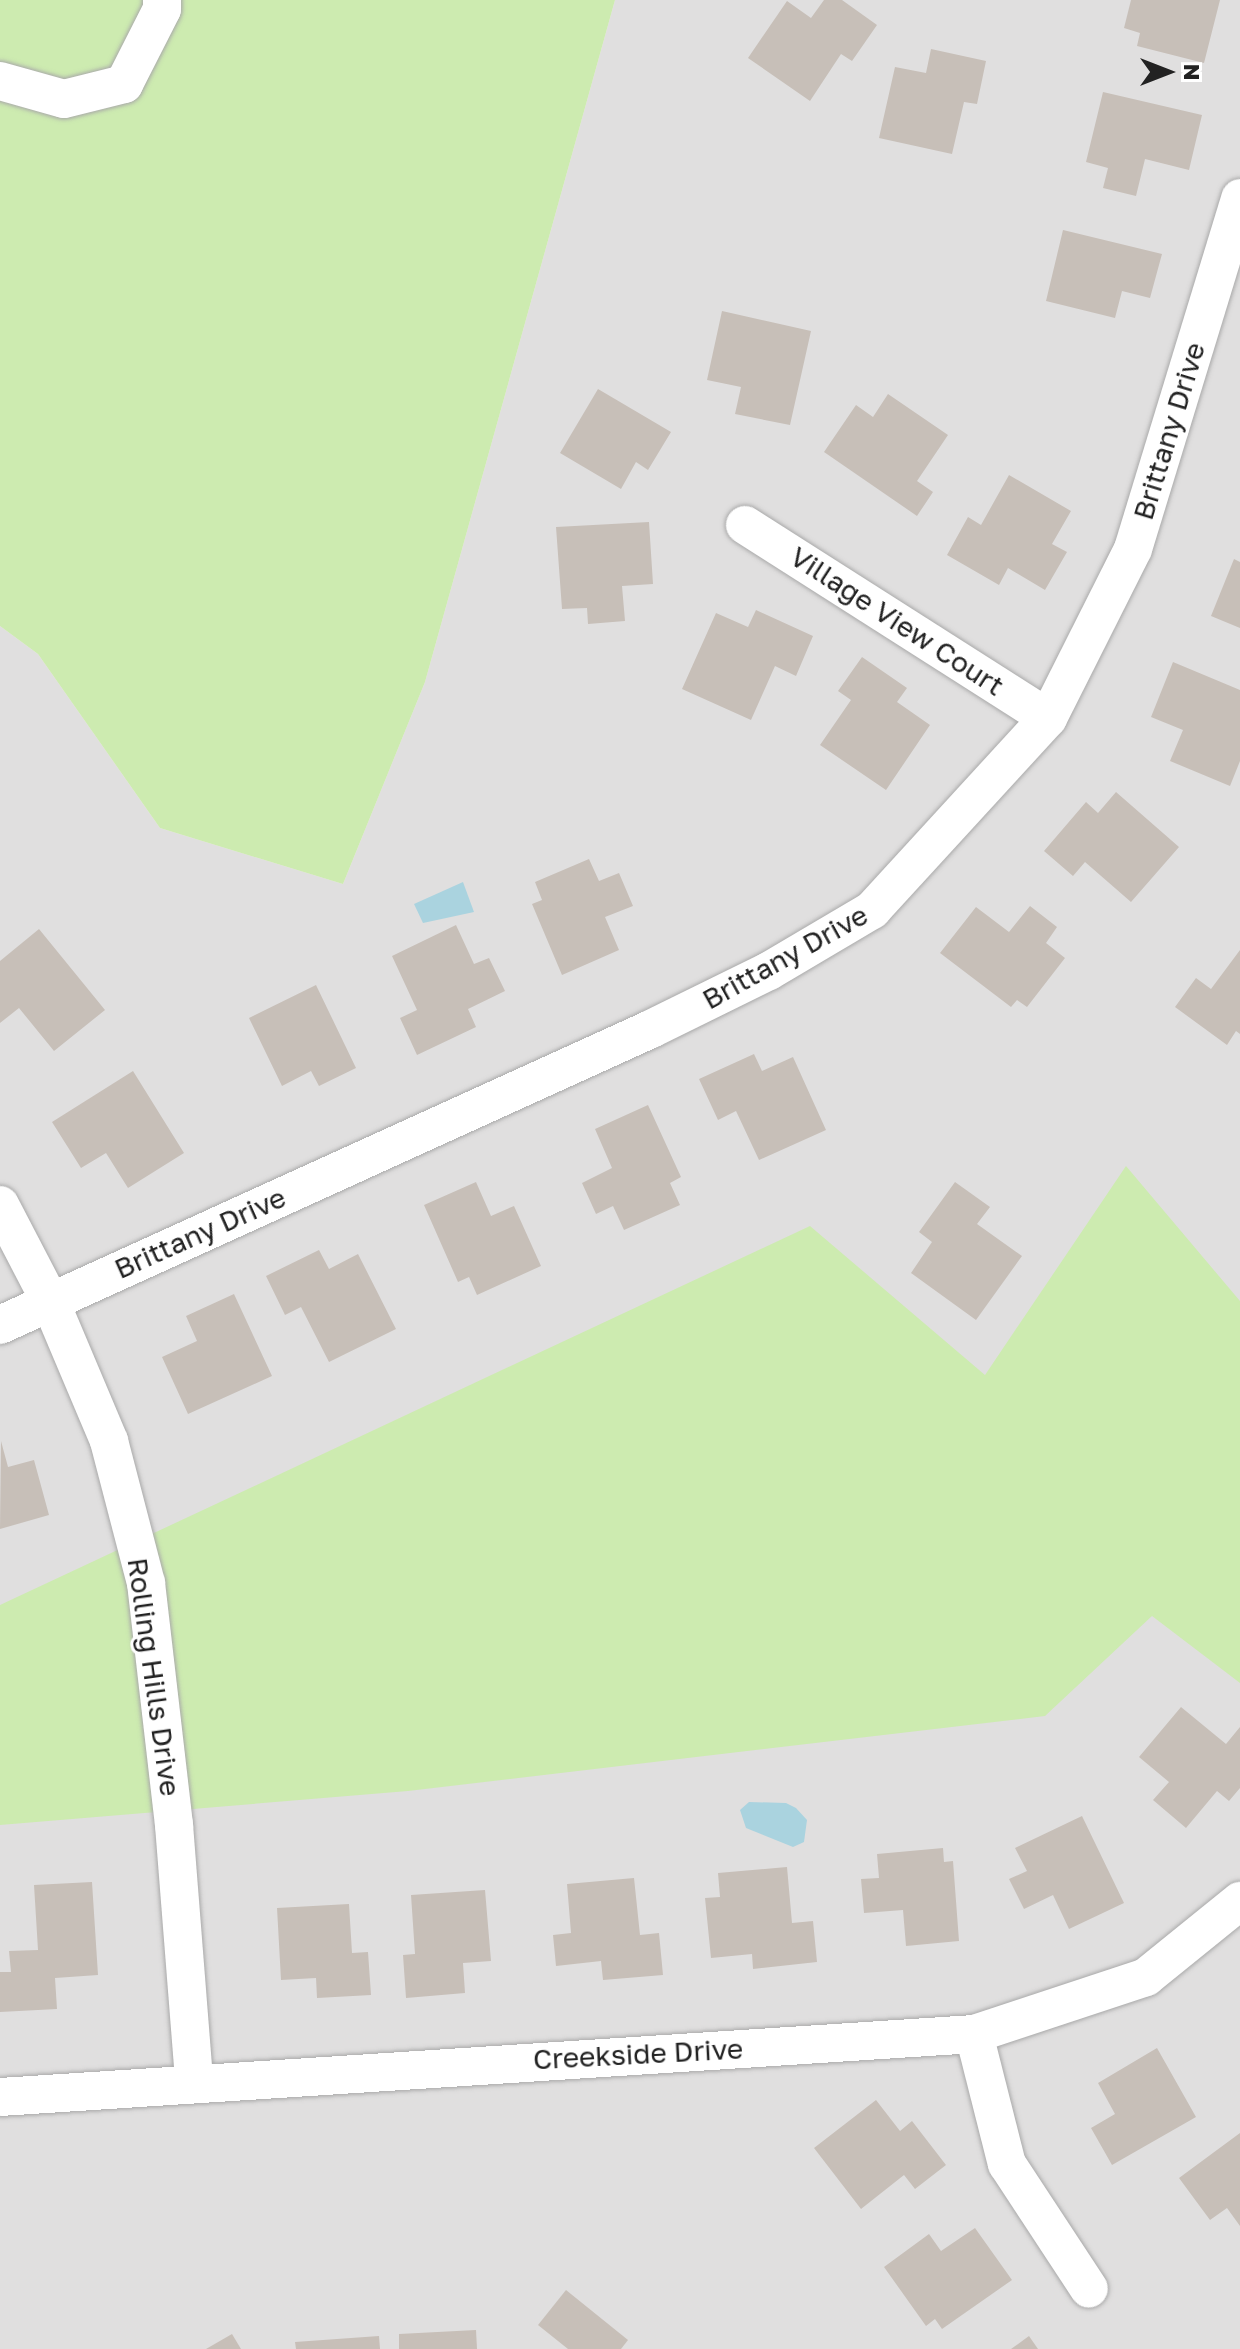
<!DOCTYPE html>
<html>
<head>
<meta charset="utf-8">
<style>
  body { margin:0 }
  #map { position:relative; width:1240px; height:2349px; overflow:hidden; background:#f2efe9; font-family:"Golos Text",sans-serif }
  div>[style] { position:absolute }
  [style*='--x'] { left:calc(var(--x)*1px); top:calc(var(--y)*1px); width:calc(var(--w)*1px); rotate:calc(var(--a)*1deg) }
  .residential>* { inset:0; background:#e0dfdf }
  .grass>* { inset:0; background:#cdebb0 }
  .water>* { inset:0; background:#aad3df }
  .building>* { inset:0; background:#c7bfb8 }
  .roads { filter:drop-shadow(0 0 2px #a9a9a9) drop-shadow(0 0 2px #a9a9a9) }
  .minor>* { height:38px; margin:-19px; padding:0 19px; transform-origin:19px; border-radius:19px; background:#fff }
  span { translate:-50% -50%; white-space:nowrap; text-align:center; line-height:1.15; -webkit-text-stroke:6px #fff; paint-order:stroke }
  .street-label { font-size:28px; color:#222 }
  .north { position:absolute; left:1128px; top:32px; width:80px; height:80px; -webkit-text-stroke:6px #fff; paint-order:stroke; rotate:90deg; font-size:22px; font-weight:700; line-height:32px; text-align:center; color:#222 }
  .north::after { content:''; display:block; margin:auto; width:28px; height:36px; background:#222; clip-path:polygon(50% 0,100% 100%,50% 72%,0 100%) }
</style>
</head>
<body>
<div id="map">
  <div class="residential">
    <i style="clip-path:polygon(615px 0,1240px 0,1240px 2349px,0 2349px,0 626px,38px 654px,160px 828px,343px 884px,425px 682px)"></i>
  </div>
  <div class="grass">
    <i style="clip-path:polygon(0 0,615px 0,425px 682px,343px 884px,160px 828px,38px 654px,0 626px)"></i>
    <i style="clip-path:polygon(1126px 1166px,1240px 1301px,1240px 1683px,1152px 1616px,1045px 1716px,408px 1791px,0 1825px,0 1605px,810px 1226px,985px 1375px)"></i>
  </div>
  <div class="water">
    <i style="clip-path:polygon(463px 882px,474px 912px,423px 923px,414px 904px)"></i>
    <i style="clip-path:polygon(749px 1802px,786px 1803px,796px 1808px,807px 1820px,804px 1842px,793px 1847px,746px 1828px,740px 1810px)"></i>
  </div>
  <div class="building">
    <i style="clip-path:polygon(824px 0,842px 0,877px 25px,852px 61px,841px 54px,810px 101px,748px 58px,787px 1px,811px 18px)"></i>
    <i style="clip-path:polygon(1131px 0,1220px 0,1204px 63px,1137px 46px,1140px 33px,1124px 28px)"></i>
    <i style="clip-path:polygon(931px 49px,986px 61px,977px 104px,964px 102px,952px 154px,879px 138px,895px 67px,926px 73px)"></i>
    <i style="clip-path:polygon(1103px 92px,1202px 115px,1189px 170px,1145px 159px,1136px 196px,1103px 188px,1108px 168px,1086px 162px)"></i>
    <i style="clip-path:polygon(1063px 230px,1162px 254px,1150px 298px,1122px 291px,1115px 318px,1046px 301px)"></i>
    <i style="clip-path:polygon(722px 311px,811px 331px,790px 425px,735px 414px,741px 387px,707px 380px)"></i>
    <i style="clip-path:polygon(598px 389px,671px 432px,648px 470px,636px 462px,621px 489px,560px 453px)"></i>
    <i style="clip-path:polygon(888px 394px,948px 435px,917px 481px,933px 492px,917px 516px,824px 452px,856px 405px,873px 417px)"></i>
    <i style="clip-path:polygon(1009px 475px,1071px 511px,1052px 544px,1067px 552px,1045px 590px,1008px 568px,999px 585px,947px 555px,968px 517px,981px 525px)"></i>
    <i style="clip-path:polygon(649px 522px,653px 584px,622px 586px,625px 621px,588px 624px,587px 608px,562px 609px,556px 527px)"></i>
    <i style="clip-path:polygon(1234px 559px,1240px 562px,1240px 628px,1211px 616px)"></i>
    <i style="clip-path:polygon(756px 610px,813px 636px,796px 676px,775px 666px,751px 720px,682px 689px,716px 613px,748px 627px)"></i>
    <i style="clip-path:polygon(862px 657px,907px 688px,897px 702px,930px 725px,886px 790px,820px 745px,851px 700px,838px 691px)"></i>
    <i style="clip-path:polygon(1173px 662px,1240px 690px,1240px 761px,1230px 786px,1170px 761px,1183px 730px,1151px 717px)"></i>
    <i style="clip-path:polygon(1116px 792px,1179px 847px,1131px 902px,1085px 862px,1073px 876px,1044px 851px,1086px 802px,1098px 813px)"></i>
    <i style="clip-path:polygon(589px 859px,599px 881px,619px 873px,633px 906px,605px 917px,619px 950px,562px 975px,532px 904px,542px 900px,535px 882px)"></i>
    <i style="clip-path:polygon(1030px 906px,1057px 927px,1046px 943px,1065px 958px,1027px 1007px,1017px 1000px,1011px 1007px,940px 953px,976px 907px,1009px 932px)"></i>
    <i style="clip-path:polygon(456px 925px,474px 964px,489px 958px,505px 991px,468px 1009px,476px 1027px,417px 1055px,400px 1018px,417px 1010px,392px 956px)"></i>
    <i style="clip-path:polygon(39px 929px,105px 1010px,54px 1051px,19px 1008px,0 1023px,0 961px)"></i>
    <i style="clip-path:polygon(1240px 950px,1240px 1034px,1236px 1031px,1227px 1045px,1175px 1007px,1196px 978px,1211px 989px)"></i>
    <i style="clip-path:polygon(316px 985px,356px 1068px,319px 1086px,311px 1071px,282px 1086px,249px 1018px)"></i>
    <i style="clip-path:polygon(754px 1054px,762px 1071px,793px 1057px,826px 1130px,759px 1160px,736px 1111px,718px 1120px,699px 1079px)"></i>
    <i style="clip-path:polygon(133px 1071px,184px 1153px,128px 1188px,106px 1153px,81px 1168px,52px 1122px)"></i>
    <i style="clip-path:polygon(648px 1105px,681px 1177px,670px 1183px,680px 1205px,624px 1230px,613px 1206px,596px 1214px,582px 1183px,612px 1168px,595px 1129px)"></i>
    <i style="clip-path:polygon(476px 1182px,491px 1216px,514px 1206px,541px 1266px,477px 1295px,469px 1277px,458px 1282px,424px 1205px)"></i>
    <i style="clip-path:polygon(955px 1182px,990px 1207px,977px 1224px,1022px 1256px,976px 1320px,911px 1273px,932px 1242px,919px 1232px)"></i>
    <i style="clip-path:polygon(319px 1250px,329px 1269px,358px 1254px,396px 1329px,329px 1362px,301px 1307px,285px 1315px,266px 1276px)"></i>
    <i style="clip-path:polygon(234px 1294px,272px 1376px,188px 1414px,162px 1357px,197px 1341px,186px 1316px)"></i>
    <i style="clip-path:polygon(1px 1441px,8px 1467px,34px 1460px,49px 1515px,0 1529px)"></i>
    <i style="clip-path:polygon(1181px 1707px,1226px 1744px,1240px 1727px,1240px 1788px,1229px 1801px,1217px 1791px,1186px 1828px,1153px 1800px,1169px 1782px,1139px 1757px)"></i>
    <i style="clip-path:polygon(1082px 1816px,1124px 1903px,1069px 1929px,1053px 1895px,1024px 1909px,1009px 1879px,1027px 1871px,1015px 1848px)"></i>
    <i style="clip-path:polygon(943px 1848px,944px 1862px,953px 1861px,959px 1941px,906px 1946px,903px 1910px,864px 1913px,861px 1879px,879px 1878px,877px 1854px)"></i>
    <i style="clip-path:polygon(787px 1867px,792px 1923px,813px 1921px,817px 1962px,753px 1969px,752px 1954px,711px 1958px,705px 1898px,720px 1897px,718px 1873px)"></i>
    <i style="clip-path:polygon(634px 1878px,640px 1935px,659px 1933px,663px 1975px,603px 1980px,601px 1961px,556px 1966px,553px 1935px,571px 1933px,567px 1884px)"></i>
    <i style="clip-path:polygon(92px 1882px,98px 1975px,55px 1978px,57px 2009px,0 2012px,0 1972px,11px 1972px,9px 1951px,38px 1950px,34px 1885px)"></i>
    <i style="clip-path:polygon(485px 1890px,491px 1961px,463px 1963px,465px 1993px,406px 1998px,403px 1955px,415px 1954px,411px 1895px)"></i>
    <i style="clip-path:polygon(349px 1904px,352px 1953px,368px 1952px,371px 1995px,317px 1998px,316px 1978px,281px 1980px,277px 1908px)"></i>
    <i style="clip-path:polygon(1157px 2048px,1196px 2117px,1112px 2165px,1091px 2128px,1115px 2114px,1098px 2083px)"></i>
    <i style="clip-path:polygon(876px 2100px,900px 2131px,912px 2121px,946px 2165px,915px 2189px,904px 2175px,861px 2209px,814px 2148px)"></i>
    <i style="clip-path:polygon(1240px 2133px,1240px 2226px,1227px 2208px,1210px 2220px,1179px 2178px)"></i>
    <i style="clip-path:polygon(975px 2228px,1012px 2280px,942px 2329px,935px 2319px,926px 2326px,884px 2267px,929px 2234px,941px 2251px)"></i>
    <i style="clip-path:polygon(566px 2290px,628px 2340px,621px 2349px,568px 2349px,538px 2325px)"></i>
    <i style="clip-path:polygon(476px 2330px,477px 2349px,399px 2349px,399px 2334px)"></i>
    <i style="clip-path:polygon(232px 2334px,241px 2349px,206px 2349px)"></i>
    <i style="clip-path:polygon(379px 2336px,380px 2349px,296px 2349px,295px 2342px)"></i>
    <i style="clip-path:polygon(1029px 2336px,1038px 2349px,1011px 2349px)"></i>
  </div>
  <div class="roads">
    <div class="minor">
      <i style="--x:0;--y:81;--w:66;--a:15.7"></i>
      <i style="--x:64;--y:99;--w:62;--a:-14"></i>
      <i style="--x:124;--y:84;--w:84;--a:-63.1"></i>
      <i style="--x:162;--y:9;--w:9;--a:-90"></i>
      <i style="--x:745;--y:525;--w:359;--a:32.5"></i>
      <i style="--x:0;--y:1205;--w:108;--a:62.5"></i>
      <i style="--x:50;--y:1301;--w:152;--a:67.1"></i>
      <i style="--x:109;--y:1441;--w:147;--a:75.4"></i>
      <i style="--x:146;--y:1583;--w:244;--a:83.4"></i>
      <i style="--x:174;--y:1825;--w:256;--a:85.5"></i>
      <i style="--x:0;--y:1325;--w:715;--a:-24.45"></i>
      <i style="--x:651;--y:1029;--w:131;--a:-26.2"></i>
      <i style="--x:769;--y:971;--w:120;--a:-30.6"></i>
      <i style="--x:872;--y:910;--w:260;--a:-47.5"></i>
      <i style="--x:1048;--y:718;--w:189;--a:-63.3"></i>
      <i style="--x:1133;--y:549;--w:367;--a:-73"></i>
      <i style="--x:974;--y:2034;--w:134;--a:75.8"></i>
      <i style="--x:1007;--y:2164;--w:149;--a:56.7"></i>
      <i style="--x:0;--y:2097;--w:976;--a:-3.7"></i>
      <i style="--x:974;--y:2034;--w:181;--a:-18.3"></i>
      <i style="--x:1146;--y:1977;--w:121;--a:-39"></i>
    </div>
  </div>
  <div class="street-label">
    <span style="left:1169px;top:431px;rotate:-73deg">Brittany Drive</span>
    <span style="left:897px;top:621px;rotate:33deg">Village View Court</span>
    <span style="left:785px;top:957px;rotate:-29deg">Brittany Drive</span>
    <span style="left:200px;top:1233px;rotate:-24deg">Brittany Drive</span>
    <span style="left:154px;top:1677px;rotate:82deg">Rolling Hills Drive</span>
    <span style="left:638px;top:2054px;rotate:-3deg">Creekside Drive</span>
  </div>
  <div class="north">N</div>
</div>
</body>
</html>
